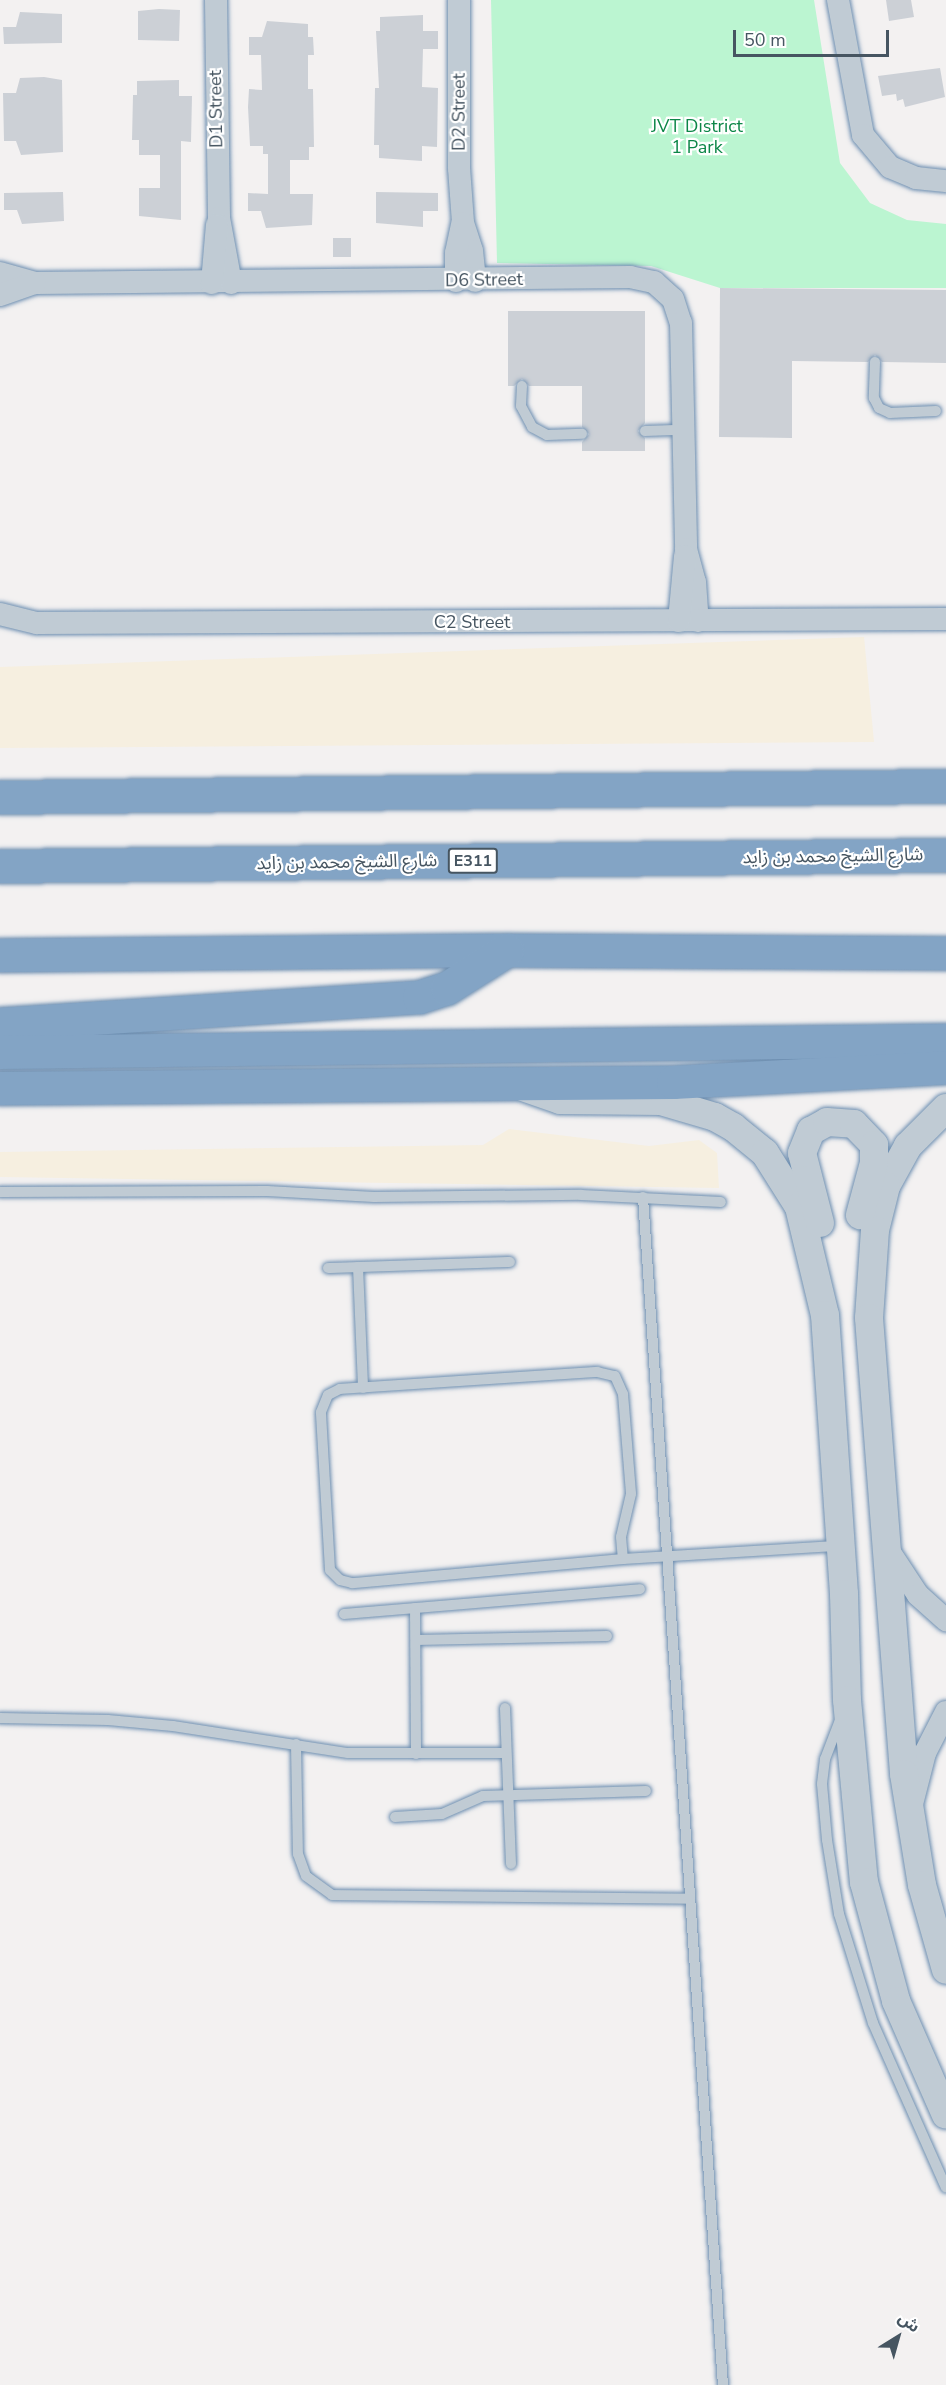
<!DOCTYPE html>
<html>
<head>
<meta charset="utf-8">
<style>
  body { margin:0 }
  #map { position:relative; width:946px; height:2385px; overflow:hidden; background:#f3f1f1; font-family:"Nunito Sans","Noto Sans Arabic",sans-serif }
  div>[style] { position:absolute }
  [style*='--x'] { left:calc(var(--x)*1px); top:calc(var(--y)*1px); width:calc(var(--w)*1px); rotate:calc(var(--a)*1deg) }
  .green>* { inset:0; background:#bbf5d1 }
  .sand>* { inset:0; background:#f6efe0 }
  .building>* { inset:0; background:#ccd0d6; transform-origin:0 0 }
  .roads { filter:drop-shadow(0 0 2px #6e8fb1) drop-shadow(0 0 2px #6e8fb1) }
  .service>* { height:10px; margin:-5px; padding:0 5px; transform-origin:5px; border-radius:5px; background:#c0cbd4 }
  .minor>* { height:22px; margin:-11px; padding:0 11px; transform-origin:11px; border-radius:11px; background:#c0cbd4 }
  .tertiary>* { height:28px; margin:-14px; padding:0 14px; transform-origin:14px; border-radius:14px; background:#c0cbd4 }
  .motorway>* { height:33px; margin:-16.5px; padding:0 16.5px; transform-origin:16.5px; border-radius:16.5px; background:#83a4c5 }
  span { translate:-50% -50%; white-space:nowrap; text-align:center; line-height:1.15; -webkit-text-stroke:4.5px #fff; paint-order:stroke }
  .shield-label span { padding:2px 4px; background:#fff; border:2px solid; border-radius:4px; -webkit-text-stroke-width:0 }
  .shield-label { font-size:16px; color:#465561; font-weight:700 }
  .street-label { font-size:18px; color:#465561 }
  .park-label { font-size:18px; color:#0c8647 }
  .north { position:absolute; left:868px; top:2307px; width:60px; height:60px; -webkit-text-stroke:4px #fff; paint-order:stroke; rotate:37deg; font-size:16px; font-weight:700; line-height:24px; text-align:center; color:#465561 }
  .north::after { content:''; display:block; margin:auto; width:21px; height:27px; background:#465561; clip-path:polygon(50% 0,100% 100%,50% 72%,0 100%) }
  .scale { position:absolute; left:733px; top:30px; width:156px; height:27px; box-sizing:border-box; border:3px solid #465561; border-top:0; padding-left:8px; font-size:18px; line-height:21px; white-space:nowrap; color:#465561; -webkit-text-stroke:4px #fff; paint-order:stroke }
</style>
</head>
<body>
<div id="map">
  <div class="green">
    <i style="clip-path:polygon(491px 0,814px 0,840px 163px,870px 203px,907px 220px,946px 224px,946px 288px,720px 288px,651px 266px,497px 263px)"></i>
  </div>
  <div class="sand">
    <i style="clip-path:polygon(864px 637px,874px 742px,0 748px,0 667px)"></i>
    <i style="clip-path:polygon(509px 1129px,649px 1146px,699px 1140px,717px 1153px,719px 1188px,0 1177px,0 1152px,483px 1145px)"></i>
  </div>
  <div class="building">
    <i style="clip-path:polygon(886px 0,911px 0,914px 17px,889px 21px)"></i>
    <i style="clip-path:polygon(159px 9px,180px 10px,179px 41px,138px 40px,138px 11px)"></i>
    <i style="clip-path:polygon(20px 12px,62px 14px,62px 43px,4px 44px,3px 27px,16px 27px)"></i>
    <i style="clip-path:polygon(423px 15px,423px 31px,438px 31px,438px 49px,423px 49px,422px 87px,438px 88px,437px 147px,422px 146px,422px 161px,379px 158px,379px 145px,374px 145px,375px 88px,379px 88px,376px 31px,380px 31px,380px 17px)"></i>
    <i style="clip-path:polygon(267px 21px,308px 24px,308px 37px,313px 37px,314px 55px,308px 55px,308px 89px,313px 89px,314px 147px,309px 147px,309px 160px,290px 160px,290px 194px,313px 194px,312px 225px,266px 228px,261px 211px,248px 211px,248px 193px,268px 194px,268px 154px,263px 154px,263px 146px,250px 146px,248px 107px,249px 89px,262px 90px,261px 55px,249px 55px,249px 37px,262px 37px)"></i>
    <i style="clip-path:polygon(940px 68px,945px 97px,905px 107px,903px 99px,897px 101px,896px 94px,882px 96px,878px 76px)"></i>
    <i style="clip-path:polygon(44px 77px,62px 80px,63px 152px,21px 155px,16px 141px,4px 141px,3px 93px,16px 93px,20px 78px)"></i>
    <i style="clip-path:polygon(179px 80px,179px 96px,192px 96px,191px 142px,181px 141px,181px 220px,139px 216px,139px 188px,160px 188px,160px 155px,139px 155px,139px 140px,132px 140px,133px 95px,137px 95px,137px 81px)"></i>
    <i style="clip-path:polygon(63px 192px,64px 221px,22px 224px,17px 210px,4px 210px,4px 193px)"></i>
    <i style="clip-path:polygon(376px 192px,438px 193px,438px 211px,423px 211px,423px 227px,376px 223px)"></i>
    <i style="left:333px;top:238px;width:18px;height:19px"></i>
    <i style="clip-path:polygon(720px 288px,946px 290px,946px 363px,882px 362px,875px 355px,868px 362px,792px 361px,792px 438px,719px 437px)"></i>
    <i style="clip-path:polygon(508px 311px,645px 311px,645px 423px,638px 431px,645px 438px,645px 451px,582px 451px,582px 442px,589px 434px,582px 427px,582px 386px,529px 386px,522px 379px,514px 386px,508px 386px)"></i>
  </div>
  <div class="roads">
    <div class="service">
      <i style="--x:875;--y:362;--w:36;--a:92"></i>
      <i style="--x:874;--y:398;--w:11;--a:63"></i>
      <i style="--x:879;--y:408;--w:12;--a:24"></i>
      <i style="--x:890;--y:413;--w:46;--a:-2.5"></i>
      <i style="--x:522;--y:386;--w:20;--a:93"></i>
      <i style="--x:521;--y:406;--w:24;--a:62"></i>
      <i style="--x:532;--y:427;--w:17;--a:28"></i>
      <i style="--x:547;--y:435;--w:35;--a:-2"></i>
      <i style="--x:645;--y:431;--w:37;--a:-2"></i>
      <i style="--x:0;--y:1192;--w:267;--a:-0.2"></i>
      <i style="--x:267;--y:1191;--w:107;--a:3.2"></i>
      <i style="--x:374;--y:1197;--w:207;--a:-0.6"></i>
      <i style="--x:581;--y:1195;--w:140;--a:2.9"></i>
      <i style="--x:643;--y:1197;--w:1191;--a:86.15"></i>
      <i style="--x:358;--y:1267;--w:121;--a:87.6"></i>
      <i style="--x:328;--y:1268;--w:182;--a:-1.9"></i>
      <i style="--x:597;--y:1372;--w:18;--a:13"></i>
      <i style="--x:615;--y:1376;--w:20;--a:66"></i>
      <i style="--x:623;--y:1394;--w:100;--a:85.4"></i>
      <i style="--x:631;--y:1494;--w:44;--a:103.1"></i>
      <i style="--x:621;--y:1537;--w:22;--a:85"></i>
      <i style="--x:623;--y:1559;--w:272;--a:174.9"></i>
      <i style="--x:352;--y:1583;--w:12;--a:-166"></i>
      <i style="--x:340;--y:1580;--w:14;--a:-135"></i>
      <i style="--x:330;--y:1570;--w:158;--a:-93.3"></i>
      <i style="--x:321;--y:1412;--w:18;--a:-68"></i>
      <i style="--x:328;--y:1395;--w:13;--a:-27"></i>
      <i style="--x:340;--y:1389;--w:258;--a:-3.8"></i>
      <i style="--x:623;--y:1559;--w:215;--a:-3.5"></i>
      <i style="--x:415;--y:1608;--w:146;--a:89.6"></i>
      <i style="--x:344;--y:1614;--w:297;--a:-4.8"></i>
      <i style="--x:416;--y:1640;--w:191;--a:-1.2"></i>
      <i style="--x:505;--y:1708;--w:156;--a:87.8"></i>
      <i style="--x:0;--y:1718;--w:108;--a:1.1"></i>
      <i style="--x:108;--y:1720;--w:65;--a:5.3"></i>
      <i style="--x:173;--y:1726;--w:177;--a:8.8"></i>
      <i style="--x:348;--y:1753;--w:158;--a:0"></i>
      <i style="--x:840;--y:1720;--w:42;--a:111"></i>
      <i style="--x:825;--y:1759;--w:25;--a:97"></i>
      <i style="--x:822;--y:1784;--w:56;--a:84.9"></i>
      <i style="--x:827;--y:1840;--w:75;--a:80.8"></i>
      <i style="--x:839;--y:1914;--w:114;--a:72.7"></i>
      <i style="--x:873;--y:2023;--w:180;--a:66.1"></i>
      <i style="--x:296;--y:1744;--w:110;--a:89"></i>
      <i style="--x:298;--y:1854;--w:23;--a:70"></i>
      <i style="--x:306;--y:1876;--w:32;--a:36"></i>
      <i style="--x:332;--y:1895;--w:358;--a:0.6"></i>
      <i style="--x:395;--y:1817;--w:47;--a:-3.7"></i>
      <i style="--x:442;--y:1814;--w:45;--a:-23.7"></i>
      <i style="--x:483;--y:1796;--w:163;--a:-1.8"></i>
    </div>
    <div class="minor">
      <i style="--x:216;--y:0;--w:218;--a:89.2"></i>
      <i style="--x:219;--y:218;--w:66;--a:79.5"></i>
      <i style="--x:459;--y:0;--w:168;--a:90"></i>
      <i style="--x:459;--y:168;--w:55;--a:85.8"></i>
      <i style="--x:463;--y:223;--w:29;--a:72"></i>
      <i style="--x:472;--y:251;--w:30;--a:84"></i>
      <i style="--x:838;--y:0;--w:137;--a:79.5"></i>
      <i style="--x:863;--y:135;--w:42;--a:49.8"></i>
      <i style="--x:890;--y:167;--w:28;--a:23"></i>
      <i style="--x:916;--y:178;--w:30;--a:6"></i>
      <i style="--x:0;--y:273;--w:37;--a:16"></i>
      <i style="--x:36;--y:283;--w:594;--a:-0.58"></i>
      <i style="--x:630;--y:277;--w:25;--a:12"></i>
      <i style="--x:654;--y:282;--w:25;--a:42"></i>
      <i style="--x:673;--y:299;--w:25;--a:72"></i>
      <i style="--x:681;--y:323;--w:226;--a:88.7"></i>
      <i style="--x:686;--y:549;--w:34;--a:75"></i>
      <i style="--x:695;--y:582;--w:39;--a:86"></i>
      <i style="--x:456;--y:281;--w:28;--a:-90"></i>
      <i style="--x:456;--y:253;--w:30;--a:-78"></i>
      <i style="--x:212;--y:283;--w:58;--a:-85.1"></i>
      <i style="--x:0;--y:295;--w:37;--a:-19"></i>
      <i style="--x:0;--y:614;--w:38;--a:14"></i>
      <i style="--x:37;--y:623;--w:909;--a:-0.25"></i>
      <i style="--x:679;--y:621;--w:65;--a:-84.7"></i>
      <i style="--x:887;--y:1548;--w:56;--a:56.6"></i>
      <i style="--x:918;--y:1595;--w:38;--a:42"></i>
      <i style="--x:912;--y:1804;--w:53;--a:-75.7"></i>
      <i style="--x:925;--y:1753;--w:46;--a:-62.9"></i>
    </div>
    <div class="tertiary">
      <i style="--x:520;--y:1086;--w:42;--a:19.3"></i>
      <i style="--x:560;--y:1100;--w:101;--a:0.6"></i>
      <i style="--x:661;--y:1101;--w:56;--a:16.5"></i>
      <i style="--x:715;--y:1117;--w:21;--a:29"></i>
      <i style="--x:733;--y:1127;--w:41;--a:39.1"></i>
      <i style="--x:765;--y:1153;--w:64;--a:57.8"></i>
      <i style="--x:799;--y:1207;--w:111;--a:76.5"></i>
      <i style="--x:825;--y:1315;--w:280;--a:86.1"></i>
      <i style="--x:844;--y:1594;--w:106;--a:88.4"></i>
      <i style="--x:847;--y:1700;--w:183;--a:84.7"></i>
      <i style="--x:864;--y:1882;--w:123;--a:74.9"></i>
      <i style="--x:896;--y:2001;--w:124;--a:66.3"></i>
      <i style="--x:946;--y:1108;--w:54;--a:135"></i>
      <i style="--x:908;--y:1146;--w:46;--a:118.8"></i>
      <i style="--x:886;--y:1186;--w:45;--a:104"></i>
      <i style="--x:875;--y:1230;--w:88;--a:93.9"></i>
      <i style="--x:869;--y:1318;--w:457;--a:85.6"></i>
      <i style="--x:904;--y:1774;--w:112;--a:80.8"></i>
      <i style="--x:922;--y:1885;--w:88;--a:74.2"></i>
      <i style="--x:820;--y:1223;--w:72;--a:-104.4"></i>
      <i style="--x:802;--y:1153;--w:24;--a:-68"></i>
      <i style="--x:811;--y:1131;--w:18;--a:-29"></i>
      <i style="--x:827;--y:1122;--w:27;--a:4"></i>
      <i style="--x:854;--y:1124;--w:29;--a:46"></i>
      <i style="--x:874;--y:1145;--w:18;--a:90"></i>
      <i style="--x:874;--y:1163;--w:54;--a:105.1"></i>
    </div>
    <div class="motorway">
      <i style="--x:0;--y:797;--w:946;--a:-0.67"></i>
      <i style="--x:0;--y:866;--w:946;--a:-0.67"></i>
      <i style="--x:0;--y:955;--w:507;--a:-0.57"></i>
      <i style="--x:507;--y:950;--w:439;--a:0.4"></i>
      <i style="--x:0;--y:1024;--w:420;--a:-3.7"></i>
      <i style="--x:419;--y:997;--w:29;--a:-18"></i>
      <i style="--x:447;--y:988;--w:71;--a:-32.3"></i>
      <i style="--x:0;--y:1052;--w:946;--a:-0.73"></i>
      <i style="--x:0;--y:1088;--w:673;--a:-0.51"></i>
      <i style="--x:673;--y:1082;--w:273;--a:-3.1"></i>
    </div>
  </div>
  <div class="shield-label">
    <span style="left:473px;top:861px">E311</span>
  </div>
  <div class="street-label">
    <span style="left:216px;top:109px;rotate:-91deg">D1 Street</span>
    <span style="left:459px;top:112px;rotate:-90deg">D2 Street</span>
    <span style="left:484px;top:280px;rotate:-1deg">D6 Street</span>
    <span style="left:472px;top:622px">C2 Street</span>
    <span style="left:833px;top:856px;rotate:-1deg">شارع الشيخ محمد بن زايد</span>
    <span style="left:347px;top:862px;rotate:-1deg">شارع الشيخ محمد بن زايد</span>
  </div>
  <div class="park-label">
    <span style="left:697px;top:137px">JVT District<br>1 Park</span>
  </div>
  <div class="north">ش</div>
  <div class="scale">50 m</div>
</div>
</body>
</html>
